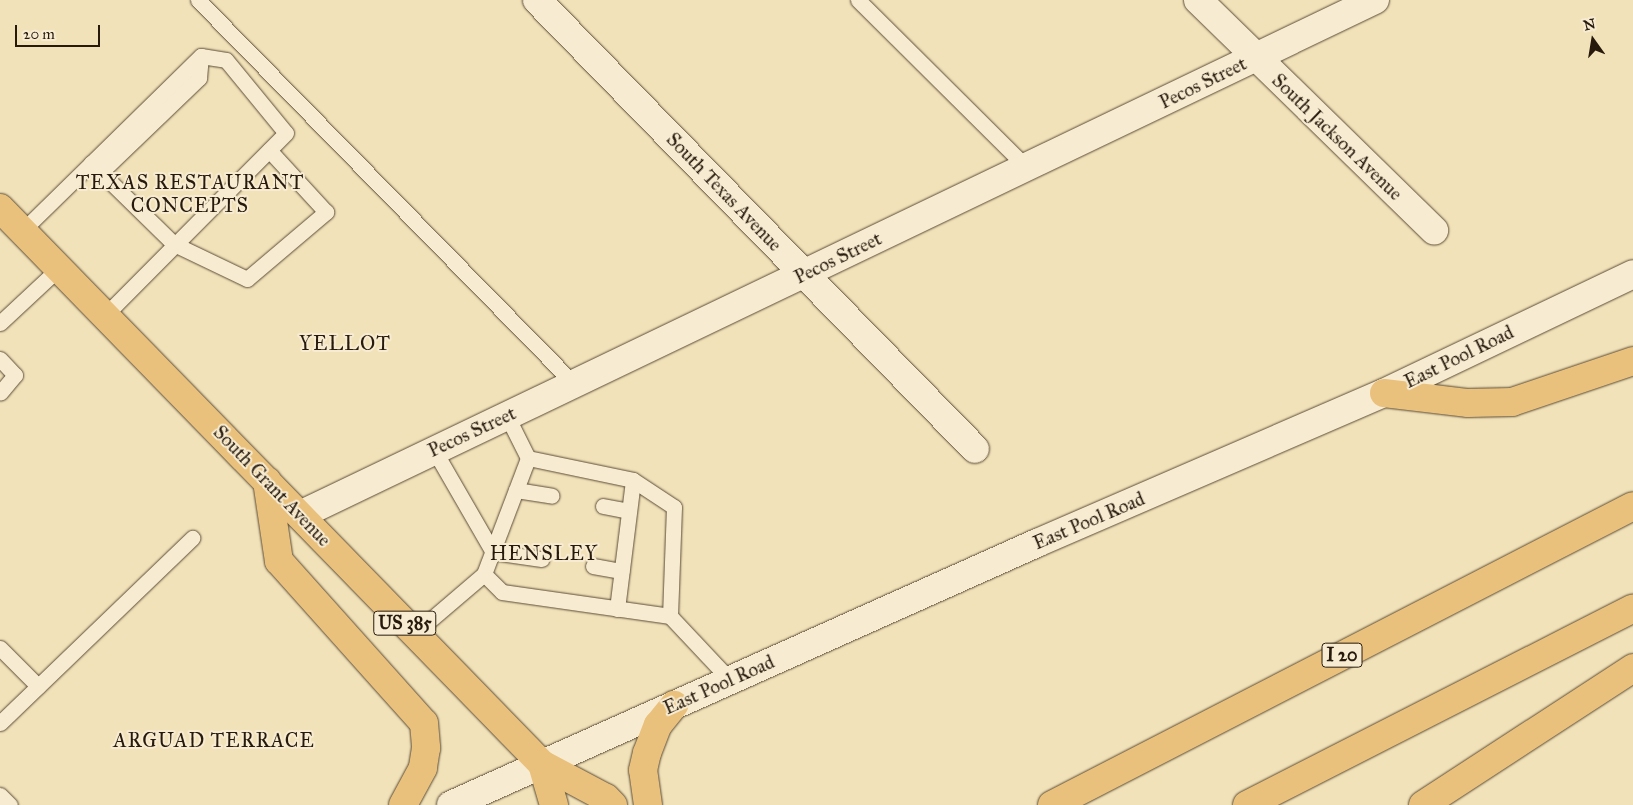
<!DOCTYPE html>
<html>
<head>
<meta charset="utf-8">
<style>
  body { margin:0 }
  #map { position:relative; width:1633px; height:805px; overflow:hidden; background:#f2e2b9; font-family:"IM FELL Great Primer",serif }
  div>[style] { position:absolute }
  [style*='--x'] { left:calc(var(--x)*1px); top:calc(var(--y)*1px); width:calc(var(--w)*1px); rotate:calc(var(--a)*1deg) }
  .roads { filter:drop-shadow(0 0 1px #5a4c37) drop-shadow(0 0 1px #5a4c37) }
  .service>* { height:15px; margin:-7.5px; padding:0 7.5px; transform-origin:7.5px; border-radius:7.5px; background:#f7ecd2 }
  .minor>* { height:28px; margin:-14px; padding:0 14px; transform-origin:14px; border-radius:14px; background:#f7ecd2 }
  .secondary>* { height:28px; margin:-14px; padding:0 14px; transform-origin:14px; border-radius:14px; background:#f7ecd2 }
  .primary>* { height:28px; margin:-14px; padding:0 14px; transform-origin:14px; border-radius:14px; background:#e9c17c }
  .motorway>* { height:28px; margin:-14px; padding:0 14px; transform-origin:14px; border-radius:14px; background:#e9c17c }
  span { translate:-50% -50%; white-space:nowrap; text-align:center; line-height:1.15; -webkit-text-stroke:4px #f7ecd2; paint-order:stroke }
  .shield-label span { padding:1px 4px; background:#f7ecd2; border:1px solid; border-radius:4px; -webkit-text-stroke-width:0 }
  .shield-label { font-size:18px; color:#271a0c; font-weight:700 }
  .street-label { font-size:19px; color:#271a0c }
  .neighbourhood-label { font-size:20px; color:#271a0c; letter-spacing:1px }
  .north { position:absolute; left:1568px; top:15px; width:50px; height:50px; -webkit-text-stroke:4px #f7ecd2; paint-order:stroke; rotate:347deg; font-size:14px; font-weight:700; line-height:20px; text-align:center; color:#271a0c }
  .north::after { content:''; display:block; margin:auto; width:18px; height:22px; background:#271a0c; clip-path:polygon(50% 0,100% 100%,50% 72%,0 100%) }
  .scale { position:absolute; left:15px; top:25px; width:85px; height:22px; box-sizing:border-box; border:2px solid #271a0c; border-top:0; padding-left:6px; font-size:15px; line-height:18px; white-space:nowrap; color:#271a0c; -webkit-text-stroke:4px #f7ecd2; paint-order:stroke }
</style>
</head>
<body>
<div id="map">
  <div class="roads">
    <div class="service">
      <i style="--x:198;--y:0;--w:537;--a:45.6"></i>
      <i style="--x:858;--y:0;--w:237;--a:44.8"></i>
      <i style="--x:91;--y:163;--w:116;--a:44.3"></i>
      <i style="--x:174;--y:244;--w:81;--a:25.6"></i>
      <i style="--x:247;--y:279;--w:104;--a:-40.3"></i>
      <i style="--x:326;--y:212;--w:84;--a:-132.6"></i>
      <i style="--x:101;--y:172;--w:136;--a:-43.8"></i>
      <i style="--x:199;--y:78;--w:22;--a:-85"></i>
      <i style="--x:22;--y:231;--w:250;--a:-44.4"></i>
      <i style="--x:201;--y:56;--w:25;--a:9"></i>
      <i style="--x:226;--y:60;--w:94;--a:50.6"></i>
      <i style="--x:286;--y:133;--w:257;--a:134.8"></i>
      <i style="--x:0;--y:323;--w:81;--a:-43"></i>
      <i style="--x:0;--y:359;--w:22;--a:47"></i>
      <i style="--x:15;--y:375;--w:23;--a:130"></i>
      <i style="--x:434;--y:450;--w:118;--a:60"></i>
      <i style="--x:493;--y:552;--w:49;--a:8.3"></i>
      <i style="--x:528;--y:458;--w:107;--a:11.8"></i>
      <i style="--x:633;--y:480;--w:49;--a:33.4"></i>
      <i style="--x:674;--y:507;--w:109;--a:92.1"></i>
      <i style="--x:516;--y:490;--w:36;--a:9"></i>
      <i style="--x:603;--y:506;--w:26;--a:11"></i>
      <i style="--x:593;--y:566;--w:29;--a:10"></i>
      <i style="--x:484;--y:574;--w:25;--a:45"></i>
      <i style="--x:502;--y:592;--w:170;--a:8.1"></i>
      <i style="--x:670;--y:616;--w:88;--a:46.8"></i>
      <i style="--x:617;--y:609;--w:130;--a:-82.9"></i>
      <i style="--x:415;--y:633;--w:91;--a:-40.5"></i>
      <i style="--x:484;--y:574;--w:124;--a:-69.2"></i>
      <i style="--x:528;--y:458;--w:47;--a:-116.6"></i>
      <i style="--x:0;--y:648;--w:54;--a:45"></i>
      <i style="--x:0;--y:723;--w:267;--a:-43.9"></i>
      <i style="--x:0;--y:795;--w:14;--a:45"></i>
    </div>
    <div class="minor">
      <i style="--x:537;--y:0;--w:627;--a:45.71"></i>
      <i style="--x:1198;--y:0;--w:330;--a:44.3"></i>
      <i style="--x:300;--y:515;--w:1192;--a:-25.6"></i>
    </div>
    <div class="secondary">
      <i style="--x:451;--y:805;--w:642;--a:-24.09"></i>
      <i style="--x:1037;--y:543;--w:378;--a:-23.4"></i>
      <i style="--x:1384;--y:393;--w:276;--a:-25.5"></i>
    </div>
    <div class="primary">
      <i style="--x:0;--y:208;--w:776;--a:45.73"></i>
      <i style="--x:542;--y:764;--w:72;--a:28"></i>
      <i style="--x:606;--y:798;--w:10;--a:45"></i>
      <i style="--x:267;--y:481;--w:81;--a:81.5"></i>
      <i style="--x:279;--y:561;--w:217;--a:48.2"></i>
      <i style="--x:424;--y:723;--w:25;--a:85"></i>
      <i style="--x:426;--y:748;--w:20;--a:99"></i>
      <i style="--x:423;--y:768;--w:42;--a:118.4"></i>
      <i style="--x:542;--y:764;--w:43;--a:73.7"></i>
      <i style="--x:648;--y:805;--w:35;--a:-98"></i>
      <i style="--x:643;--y:770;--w:17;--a:-77"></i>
      <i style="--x:647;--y:753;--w:30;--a:-69"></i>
      <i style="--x:658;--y:725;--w:26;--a:-51"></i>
    </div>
    <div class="motorway">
      <i style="--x:1384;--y:393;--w:85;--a:6.8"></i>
      <i style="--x:1468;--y:403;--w:44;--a:-1.3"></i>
      <i style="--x:1512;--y:402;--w:128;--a:-18.7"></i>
      <i style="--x:1052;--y:805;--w:653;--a:-27.23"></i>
      <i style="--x:1247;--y:805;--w:433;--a:-27"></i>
      <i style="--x:1423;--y:805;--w:251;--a:-33.1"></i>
    </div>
  </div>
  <div class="shield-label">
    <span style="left:405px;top:623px">US 385</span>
    <span style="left:1342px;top:655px">I 20</span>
  </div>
  <div class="street-label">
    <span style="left:1203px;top:83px;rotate:-26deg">Pecos Street</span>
    <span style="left:1337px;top:137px;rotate:44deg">South Jackson Avenue</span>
    <span style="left:724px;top:192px;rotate:46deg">South Texas Avenue</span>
    <span style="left:838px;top:258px;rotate:-26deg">Pecos Street</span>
    <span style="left:1459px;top:357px;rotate:-26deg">East Pool Road</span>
    <span style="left:472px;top:432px;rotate:-25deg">Pecos Street</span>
    <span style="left:272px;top:486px;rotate:46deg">South Grant Avenue</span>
    <span style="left:1089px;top:521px;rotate:-23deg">East Pool Road</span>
    <span style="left:719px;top:685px;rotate:-24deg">East Pool Road</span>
  </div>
  <div class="neighbourhood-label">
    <span style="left:190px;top:194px">TEXAS RESTAURANT<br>CONCEPTS</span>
    <span style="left:345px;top:343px">YELLOT</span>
    <span style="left:544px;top:553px">HENSLEY</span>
    <span style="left:214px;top:740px">ARGUAD TERRACE</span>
  </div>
  <div class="north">N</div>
  <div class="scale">20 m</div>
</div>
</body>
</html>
